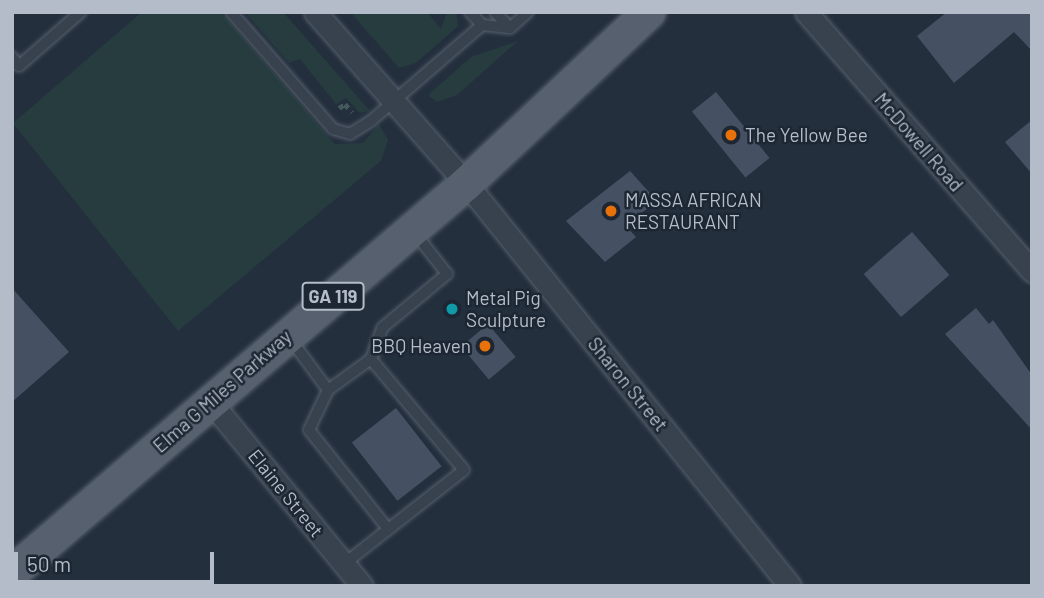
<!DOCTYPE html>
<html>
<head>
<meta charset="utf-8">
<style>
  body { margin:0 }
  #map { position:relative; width:1044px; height:598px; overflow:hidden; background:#242f3e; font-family:Barlow,sans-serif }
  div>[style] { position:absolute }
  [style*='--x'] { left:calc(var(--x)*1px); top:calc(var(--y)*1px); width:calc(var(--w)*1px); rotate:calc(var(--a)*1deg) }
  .green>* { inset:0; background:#263c3f }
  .building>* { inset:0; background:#455162; transform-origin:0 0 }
  .path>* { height:4.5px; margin-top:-2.25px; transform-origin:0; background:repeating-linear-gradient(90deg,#44595c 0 5px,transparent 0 10px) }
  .roads { filter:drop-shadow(0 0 2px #565f6c) drop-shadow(0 0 2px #565f6c) }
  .lane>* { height:10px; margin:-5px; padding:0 5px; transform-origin:5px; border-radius:5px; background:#38414e }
  .street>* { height:21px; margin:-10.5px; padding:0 10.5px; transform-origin:10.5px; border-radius:10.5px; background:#38414e }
  .primary>* { height:33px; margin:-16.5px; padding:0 16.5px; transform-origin:16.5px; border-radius:16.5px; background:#56606e }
  .dots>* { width:19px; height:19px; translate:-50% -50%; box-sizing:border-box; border:4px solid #1d2633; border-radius:50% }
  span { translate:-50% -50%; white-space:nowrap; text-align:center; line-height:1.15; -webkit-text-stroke:5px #1d2633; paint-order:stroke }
  .shield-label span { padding:2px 5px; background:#1d2633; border:2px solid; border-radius:5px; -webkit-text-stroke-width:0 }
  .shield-label { font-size:18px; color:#b4bcc9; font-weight:700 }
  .poi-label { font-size:19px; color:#b4bcc9 }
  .left { translate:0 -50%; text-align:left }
  .right { translate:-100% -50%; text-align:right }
  .street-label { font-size:19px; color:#b4bcc9 }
  .frame { position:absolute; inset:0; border:14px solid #b4bcc9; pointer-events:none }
  .scale { position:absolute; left:14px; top:552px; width:200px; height:32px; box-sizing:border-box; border:4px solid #b4bcc9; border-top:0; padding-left:9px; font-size:21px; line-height:24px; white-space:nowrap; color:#b4bcc9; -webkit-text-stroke:5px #1d2633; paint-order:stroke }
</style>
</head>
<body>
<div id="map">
  <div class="green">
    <i style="clip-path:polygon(142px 12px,221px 12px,335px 144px,363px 143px,379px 124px,388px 140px,381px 161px,178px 331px,13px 123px)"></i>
    <i style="clip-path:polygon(245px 12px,283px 12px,370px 111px,360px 113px,346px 98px,336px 104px,300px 59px,289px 63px)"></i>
    <i style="clip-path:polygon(350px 12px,427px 12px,441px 29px,447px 12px,456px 12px,458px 26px,416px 63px,399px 68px)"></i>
    <i style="clip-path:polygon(518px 41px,457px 95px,437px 102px,428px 95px,471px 57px)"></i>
  </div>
  <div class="building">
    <i style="clip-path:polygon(947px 12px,1032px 12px,1032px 51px,1014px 32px,954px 83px,917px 36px)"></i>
    <i style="left:716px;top:92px;width:85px;height:31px;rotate:51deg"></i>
    <i style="clip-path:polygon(1032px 120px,1032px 174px,1005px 142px)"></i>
    <i style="clip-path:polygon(630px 171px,658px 202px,624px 224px,636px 237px,605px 262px,566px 221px)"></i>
    <i style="left:912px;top:232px;width:57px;height:64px;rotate:49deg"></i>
    <i style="clip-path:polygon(12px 288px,69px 352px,12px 402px)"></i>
    <i style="clip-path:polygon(976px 308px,989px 324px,993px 320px,1032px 375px,1032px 430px,945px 334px)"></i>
    <i style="left:488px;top:324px;width:43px;height:35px;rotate:50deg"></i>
    <i style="left:396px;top:408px;width:74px;height:56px;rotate:52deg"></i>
  </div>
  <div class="path">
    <i style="--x:339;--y:108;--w:7;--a:-34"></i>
    <i style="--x:345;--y:104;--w:11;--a:49"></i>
  </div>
  <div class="roads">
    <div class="lane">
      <i style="--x:231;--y:12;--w:155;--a:48.9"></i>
      <i style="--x:333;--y:129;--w:18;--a:16"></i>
      <i style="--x:350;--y:134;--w:26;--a:-32"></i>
      <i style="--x:372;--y:120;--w:145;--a:-40.8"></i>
      <i style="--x:470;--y:12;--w:18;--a:47"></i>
      <i style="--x:482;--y:25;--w:28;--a:6"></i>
      <i style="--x:510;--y:28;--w:24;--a:-42"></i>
      <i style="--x:495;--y:12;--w:22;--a:47"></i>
      <i style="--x:12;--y:57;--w:11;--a:52"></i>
      <i style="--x:19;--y:66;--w:82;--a:-41.1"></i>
      <i style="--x:291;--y:340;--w:62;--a:53.5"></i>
      <i style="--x:328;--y:390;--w:53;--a:-35.8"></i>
      <i style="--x:328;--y:390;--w:44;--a:115.4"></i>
      <i style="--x:309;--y:430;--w:127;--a:51.4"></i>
      <i style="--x:344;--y:564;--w:152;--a:-38.1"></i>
      <i style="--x:464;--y:470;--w:145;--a:-130"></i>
      <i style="--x:371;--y:359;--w:33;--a:-70"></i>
      <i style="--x:382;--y:328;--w:85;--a:-39.7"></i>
      <i style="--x:447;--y:274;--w:52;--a:-128"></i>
    </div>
    <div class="street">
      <i style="--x:315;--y:12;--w:228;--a:48.6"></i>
      <i style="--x:466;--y:183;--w:517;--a:51.2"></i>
      <i style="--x:806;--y:12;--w:344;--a:48.9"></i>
      <i style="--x:210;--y:401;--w:239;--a:50.6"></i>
    </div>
    <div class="primary">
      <i style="--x:12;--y:572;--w:598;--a:-40.59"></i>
      <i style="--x:466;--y:183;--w:250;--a:-43.2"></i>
    </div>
  </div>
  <div class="dots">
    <i style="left:731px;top:135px;background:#e8710a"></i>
    <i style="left:611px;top:211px;background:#e8710a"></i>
    <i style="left:452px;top:309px;background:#0f9aa8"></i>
    <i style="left:485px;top:346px;background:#e8710a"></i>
  </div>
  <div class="shield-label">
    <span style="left:333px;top:296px">GA 119</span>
  </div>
  <div class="poi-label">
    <span class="left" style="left:745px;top:135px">The Yellow Bee</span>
    <span class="left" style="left:625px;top:211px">MASSA AFRICAN<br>RESTAURANT</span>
    <span class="left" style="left:466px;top:309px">Metal Pig<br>Sculpture</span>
    <span class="right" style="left:471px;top:346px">BBQ Heaven</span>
  </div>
  <div class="street-label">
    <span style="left:919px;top:142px;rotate:49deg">McDowell Road</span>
    <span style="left:628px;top:384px;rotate:51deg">Sharon Street</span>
    <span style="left:222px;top:391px;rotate:-41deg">Elma G Miles Parkway</span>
    <span style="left:286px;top:493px;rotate:51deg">Elaine Street</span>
  </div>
  <div class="frame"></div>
  <div class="scale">50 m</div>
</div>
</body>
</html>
